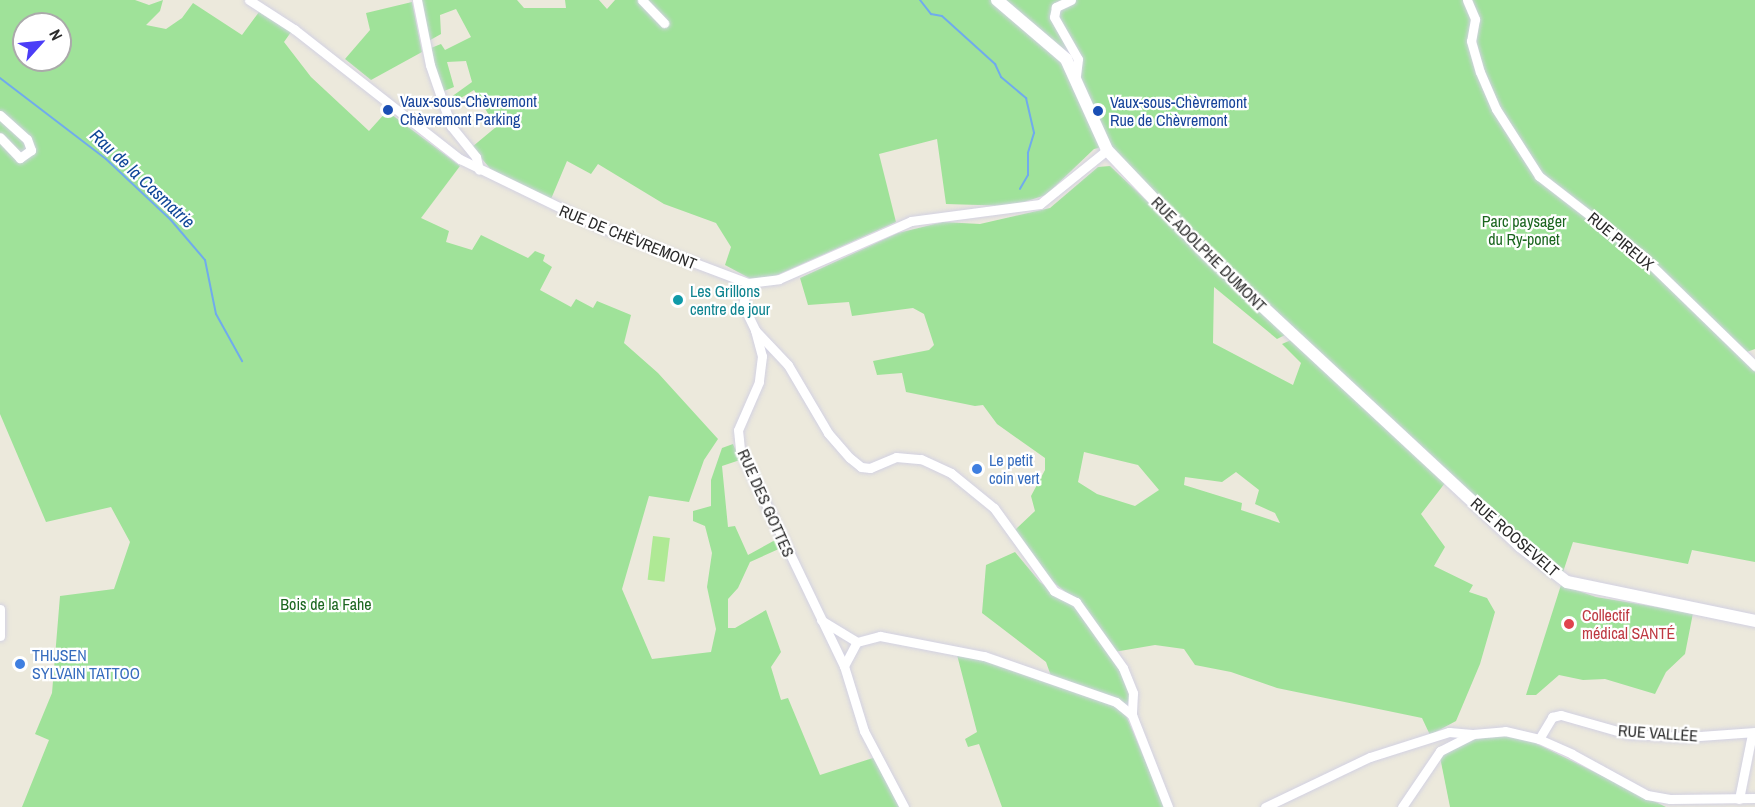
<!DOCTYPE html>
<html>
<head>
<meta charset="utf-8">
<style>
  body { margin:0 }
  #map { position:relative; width:1755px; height:807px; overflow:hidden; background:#ece9dc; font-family:"Archivo Narrow",sans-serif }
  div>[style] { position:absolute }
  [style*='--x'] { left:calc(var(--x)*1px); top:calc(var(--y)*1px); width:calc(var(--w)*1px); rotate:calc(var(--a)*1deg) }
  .green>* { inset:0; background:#9fe299 }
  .pitch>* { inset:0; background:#afe995; transform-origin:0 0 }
  .stream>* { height:2px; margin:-1px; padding:0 1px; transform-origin:1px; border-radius:1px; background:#70abed }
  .roads { filter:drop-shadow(0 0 2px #d2d1e2) drop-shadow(0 0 2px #d2d1e2) }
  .street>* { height:9px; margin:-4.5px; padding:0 4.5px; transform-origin:4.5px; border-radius:4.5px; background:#fff }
  .secondary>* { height:12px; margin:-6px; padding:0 6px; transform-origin:6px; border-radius:6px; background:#fff }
  .dots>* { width:16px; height:16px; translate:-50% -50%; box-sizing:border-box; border:3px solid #fff; border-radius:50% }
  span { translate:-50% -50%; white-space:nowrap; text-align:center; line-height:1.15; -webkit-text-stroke:4.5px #fff; paint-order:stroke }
  .transit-label { font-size:16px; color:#164399 }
  .left { translate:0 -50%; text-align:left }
  .park-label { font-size:16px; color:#1b661f }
  .street-label { font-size:16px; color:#2a2a2a }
  .culture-label { font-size:16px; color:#0d838f }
  .shop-label { font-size:16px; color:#366cbe }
  .health-label { font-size:16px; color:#be3a42 }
  .water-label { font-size:18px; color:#0f4698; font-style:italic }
  .north { position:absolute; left:12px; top:12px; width:60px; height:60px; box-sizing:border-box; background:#fff; border:2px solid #aaa; border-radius:50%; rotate:63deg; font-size:16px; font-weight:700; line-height:24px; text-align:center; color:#2a2a2a }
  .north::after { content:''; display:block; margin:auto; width:21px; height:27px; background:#4b3df7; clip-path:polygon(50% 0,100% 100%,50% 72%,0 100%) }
</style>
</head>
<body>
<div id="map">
  <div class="green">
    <i style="clip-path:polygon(evenodd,0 0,135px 0,149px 5px,163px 0,160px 11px,146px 25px,166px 29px,182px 18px,193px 3px,242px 35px,259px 12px,291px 32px,284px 42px,311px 77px,369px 131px,387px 111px,460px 166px,421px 218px,449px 231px,446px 242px,472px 250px,481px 235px,528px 258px,535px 251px,545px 255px,543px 261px,552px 267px,540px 290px,571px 307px,576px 299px,593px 308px,597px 301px,631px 315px,624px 343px,658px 373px,718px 439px,704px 460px,689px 502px,649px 496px,622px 589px,652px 659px,711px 652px,716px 629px,707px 587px,712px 553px,705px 526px,693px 521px,693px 511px,711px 506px,711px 480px,722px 448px,733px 444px,740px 460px,722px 466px,728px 527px,735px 526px,748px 555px,777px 539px,781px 548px,750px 562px,738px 588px,728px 599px,728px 628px,735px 628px,766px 610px,781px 652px,771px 667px,781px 700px,788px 698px,820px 775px,876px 757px,899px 807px,22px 807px,49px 740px,35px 734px,52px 693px,60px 596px,114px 589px,130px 542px,111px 507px,46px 522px,0 414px,0 0,24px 24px,60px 24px,60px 60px,24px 60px,24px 24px)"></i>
    <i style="clip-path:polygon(419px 0,517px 0,524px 8px,566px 8px,565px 0,599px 0,607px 9px,615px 0,1755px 0,1755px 349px,1744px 353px,1755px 366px,1755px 562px,1692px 550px,1688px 564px,1573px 542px,1563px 572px,1567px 582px,1352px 385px,1107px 146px,1094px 149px,1046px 195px,1011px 206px,946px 204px,937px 139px,879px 154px,896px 222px,775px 276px,751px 279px,725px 265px,731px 247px,716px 223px,664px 204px,598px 164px,591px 174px,567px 161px,551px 199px,493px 172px,472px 147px,496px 127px,474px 90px,451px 104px,447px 100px,472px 82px,466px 61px,447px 62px,454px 87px,439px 93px,426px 50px,441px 44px,445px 50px,471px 37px,456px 9px,440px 15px,441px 34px,425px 43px)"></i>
    <i style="clip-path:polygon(412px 2px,422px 52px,371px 80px,345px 59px,370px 30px,366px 13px)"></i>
    <i style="clip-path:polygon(evenodd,1110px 166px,1287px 334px,1277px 339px,1214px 287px,1213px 343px,1293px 385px,1301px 363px,1282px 344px,1291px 340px,1445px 483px,1421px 514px,1445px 547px,1434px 566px,1473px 585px,1469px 592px,1487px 598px,1495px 612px,1480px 664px,1456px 721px,1430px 735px,1422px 718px,1277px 688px,1231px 672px,1195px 665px,1184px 649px,1155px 645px,1114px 652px,1131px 695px,1129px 706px,1051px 676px,1046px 662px,982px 613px,986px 565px,1015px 552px,1040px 582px,1063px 600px,1067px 593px,1044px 575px,1015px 530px,1035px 511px,1031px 496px,1045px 470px,1045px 458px,997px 424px,983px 405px,975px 406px,906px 392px,902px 373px,877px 375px,873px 361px,929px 350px,934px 345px,924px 314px,913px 308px,852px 316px,849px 302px,808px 305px,800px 278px,898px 233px,943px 222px,980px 224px,1050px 208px,1098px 167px,1110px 166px,1084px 452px,1138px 465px,1159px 490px,1135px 506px,1097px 494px,1078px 482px,1084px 452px,1110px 166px,1236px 472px,1259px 490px,1255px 504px,1275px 513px,1280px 523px,1241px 510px,1242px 503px,1184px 485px,1185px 477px,1222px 482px,1236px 472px)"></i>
    <i style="clip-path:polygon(1561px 585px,1596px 597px,1693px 613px,1685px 654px,1666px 672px,1655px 694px,1605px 679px,1583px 680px,1559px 675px,1536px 695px,1526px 695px)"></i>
    <i style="clip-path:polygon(956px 651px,1043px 677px,1094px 699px,1108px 701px,1125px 713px,1165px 807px,1002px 807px,979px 744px,968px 747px,965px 739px,977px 732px)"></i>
    <i style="clip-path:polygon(1499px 735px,1527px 739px,1666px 807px,1450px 807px,1440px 757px,1466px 741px)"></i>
  </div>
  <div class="pitch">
    <i style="left:653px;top:536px;width:17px;height:44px;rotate:7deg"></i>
  </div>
  <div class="stream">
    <i style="--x:920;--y:0;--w:18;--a:52"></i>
    <i style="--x:931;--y:14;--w:11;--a:10"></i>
    <i style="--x:942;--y:16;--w:72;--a:42.2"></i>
    <i style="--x:995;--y:64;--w:14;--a:65"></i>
    <i style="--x:1001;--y:77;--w:33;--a:40"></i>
    <i style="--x:1026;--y:98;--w:36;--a:77"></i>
    <i style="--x:1034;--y:133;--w:21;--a:107"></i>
    <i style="--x:1028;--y:153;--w:22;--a:90"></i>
    <i style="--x:1028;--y:175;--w:16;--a:120"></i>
    <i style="--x:0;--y:78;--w:133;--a:37.4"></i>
    <i style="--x:106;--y:159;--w:88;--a:43.2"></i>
    <i style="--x:170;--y:219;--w:54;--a:49.5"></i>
    <i style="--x:205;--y:260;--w:55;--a:78.5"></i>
    <i style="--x:216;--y:314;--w:54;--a:61"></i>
  </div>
  <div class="roads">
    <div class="street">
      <i style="--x:249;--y:0;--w:54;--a:32.8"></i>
      <i style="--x:294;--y:29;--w:211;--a:38.1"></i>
      <i style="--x:460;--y:159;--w:156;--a:25.9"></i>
      <i style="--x:600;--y:227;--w:158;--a:20.7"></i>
      <i style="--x:748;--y:283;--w:31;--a:-7"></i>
      <i style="--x:779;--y:279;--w:144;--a:-23.7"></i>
      <i style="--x:911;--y:221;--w:130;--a:-7.5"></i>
      <i style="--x:1040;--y:204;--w:86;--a:-38.9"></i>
      <i style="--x:417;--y:0;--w:66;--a:78.7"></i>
      <i style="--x:430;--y:65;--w:65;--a:71"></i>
      <i style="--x:451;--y:126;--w:40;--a:51"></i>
      <i style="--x:476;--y:157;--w:13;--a:77"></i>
      <i style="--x:642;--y:0;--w:32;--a:46"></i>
      <i style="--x:1071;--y:0;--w:17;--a:155"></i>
      <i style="--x:1056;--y:7;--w:10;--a:101"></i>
      <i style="--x:1054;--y:17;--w:48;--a:60.3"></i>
      <i style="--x:1078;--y:59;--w:16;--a:97"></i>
      <i style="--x:1467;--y:0;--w:21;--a:67"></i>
      <i style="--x:1475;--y:19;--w:22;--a:100"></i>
      <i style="--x:1471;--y:41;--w:32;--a:74"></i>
      <i style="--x:1480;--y:72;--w:40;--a:66.6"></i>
      <i style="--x:1496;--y:109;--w:80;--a:57.3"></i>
      <i style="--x:1539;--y:176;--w:130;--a:37.8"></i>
      <i style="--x:1642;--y:256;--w:158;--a:44.2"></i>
      <i style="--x:0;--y:115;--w:36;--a:42"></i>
      <i style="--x:27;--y:139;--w:12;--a:70"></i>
      <i style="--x:31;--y:150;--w:14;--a:144"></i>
      <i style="--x:20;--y:158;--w:29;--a:-134"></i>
      <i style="--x:748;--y:283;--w:23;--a:103"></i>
      <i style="--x:743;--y:305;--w:28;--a:64"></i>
      <i style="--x:755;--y:330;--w:27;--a:75"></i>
      <i style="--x:762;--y:356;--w:26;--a:97"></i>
      <i style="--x:759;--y:382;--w:52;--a:113.6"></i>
      <i style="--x:738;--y:430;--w:20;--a:84"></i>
      <i style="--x:740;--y:450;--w:240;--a:64.3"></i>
      <i style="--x:844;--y:666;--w:68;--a:72.9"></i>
      <i style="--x:864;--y:731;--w:86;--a:62.2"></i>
      <i style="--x:755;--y:330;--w:48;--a:46.7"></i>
      <i style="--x:788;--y:365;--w:79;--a:59.5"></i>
      <i style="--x:828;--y:433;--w:33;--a:49"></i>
      <i style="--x:850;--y:458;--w:14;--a:39"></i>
      <i style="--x:861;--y:467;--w:9;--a:6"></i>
      <i style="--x:870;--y:468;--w:28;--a:-23"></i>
      <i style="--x:896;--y:457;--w:25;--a:5"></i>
      <i style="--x:921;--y:459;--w:33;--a:25"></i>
      <i style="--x:951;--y:473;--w:55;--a:39.1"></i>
      <i style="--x:994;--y:508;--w:102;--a:54.1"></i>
      <i style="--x:1054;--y:591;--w:25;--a:27"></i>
      <i style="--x:1076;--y:602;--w:81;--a:54.5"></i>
      <i style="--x:1123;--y:668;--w:27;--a:68"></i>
      <i style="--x:1133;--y:693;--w:22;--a:93"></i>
      <i style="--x:1132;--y:715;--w:99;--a:68.6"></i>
      <i style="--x:0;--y:609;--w:27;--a:90"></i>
      <i style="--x:821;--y:620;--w:42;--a:31.4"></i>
      <i style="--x:857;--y:642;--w:24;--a:-15"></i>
      <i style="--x:880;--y:636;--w:106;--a:10.9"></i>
      <i style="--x:984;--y:656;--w:140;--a:19.2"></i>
      <i style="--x:1116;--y:702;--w:21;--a:39"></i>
      <i style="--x:844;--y:666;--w:27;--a:-62"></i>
      <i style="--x:1539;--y:739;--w:26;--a:-59"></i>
      <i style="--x:1552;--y:717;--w:9;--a:-13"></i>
      <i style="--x:1561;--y:715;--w:70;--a:15.8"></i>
      <i style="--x:1628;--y:734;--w:58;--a:3"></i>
      <i style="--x:1686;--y:737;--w:69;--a:-4.1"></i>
      <i style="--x:1739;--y:799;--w:66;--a:-78.7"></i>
      <i style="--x:1265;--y:807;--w:116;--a:-25.5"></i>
      <i style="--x:1370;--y:757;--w:83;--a:-17.6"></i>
      <i style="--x:1449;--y:732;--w:23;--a:5"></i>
      <i style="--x:1402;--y:807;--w:68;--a:-55.8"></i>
      <i style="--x:1440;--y:751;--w:37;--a:-27"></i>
      <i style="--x:1473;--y:734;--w:32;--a:-5"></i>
      <i style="--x:1505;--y:731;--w:35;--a:13"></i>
      <i style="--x:1539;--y:739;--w:36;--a:24"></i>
      <i style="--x:1572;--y:754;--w:85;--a:28.7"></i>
      <i style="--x:1647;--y:795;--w:23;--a:10"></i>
      <i style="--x:1670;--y:799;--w:85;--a:-0.7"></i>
    </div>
    <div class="secondary">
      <i style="--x:997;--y:0;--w:91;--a:40.5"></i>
      <i style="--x:1066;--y:59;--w:100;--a:65.7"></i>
      <i style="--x:1107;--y:150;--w:142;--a:46.4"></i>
      <i style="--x:1205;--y:253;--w:430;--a:42.9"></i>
      <i style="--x:1520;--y:546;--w:59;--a:37.5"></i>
      <i style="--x:1567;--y:582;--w:192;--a:11.7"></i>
    </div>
  </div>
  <div class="dots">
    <i style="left:388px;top:110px;background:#1a4fb4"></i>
    <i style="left:1098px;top:111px;background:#1a4fb4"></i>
    <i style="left:678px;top:300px;background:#0f9aa8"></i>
    <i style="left:977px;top:469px;background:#3f7fe0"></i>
    <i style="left:1569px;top:624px;background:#e0444e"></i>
    <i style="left:20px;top:664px;background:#3f7fe0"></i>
  </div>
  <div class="transit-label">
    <span class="left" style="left:400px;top:110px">Vaux-sous-Chèvremont<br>Chèvremont Parking</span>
    <span class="left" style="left:1110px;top:111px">Vaux-sous-Chèvremont<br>Rue de Chèvremont</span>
  </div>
  <div class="park-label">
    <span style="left:1524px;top:230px">Parc paysager<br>du Ry-ponet</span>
    <span style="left:326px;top:604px">Bois de la Fahe</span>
  </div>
  <div class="street-label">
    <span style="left:628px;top:237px;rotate:22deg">RUE DE CHÈVREMONT</span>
    <span style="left:1621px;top:241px;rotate:40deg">RUE PIREUX</span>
    <span style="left:1209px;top:254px;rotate:45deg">RUE ADOLPHE DUMONT</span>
    <span style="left:766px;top:503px;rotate:66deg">RUE DES GOTTES</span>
    <span style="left:1515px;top:537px;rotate:41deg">RUE ROOSEVELT</span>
    <span style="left:1658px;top:733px;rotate:4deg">RUE VALLÉE</span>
  </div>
  <div class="culture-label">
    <span class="left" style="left:690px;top:300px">Les Grillons<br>centre de jour</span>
  </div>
  <div class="shop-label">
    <span class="left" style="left:989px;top:469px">Le petit<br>coin vert</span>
    <span class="left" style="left:32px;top:664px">THIJSEN<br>SYLVAIN TATTOO</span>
  </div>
  <div class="health-label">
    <span class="left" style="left:1582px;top:624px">Collectif<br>médical SANTÉ</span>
  </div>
  <div class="water-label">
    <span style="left:142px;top:179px;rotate:43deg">Rau de la Casmatrie</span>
  </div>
  <div class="north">N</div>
</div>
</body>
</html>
